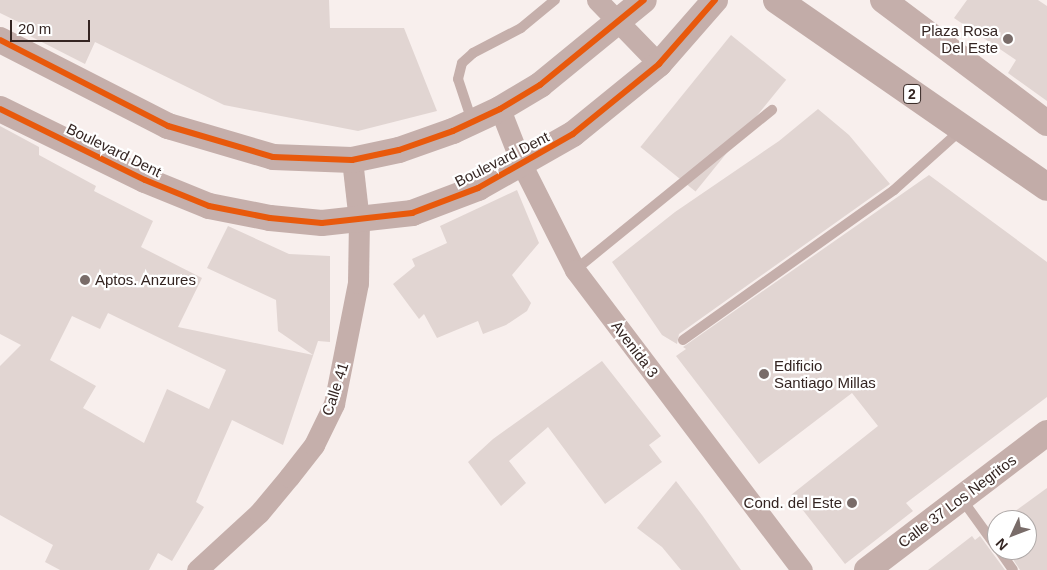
<!DOCTYPE html>
<html>
<head>
<meta charset="utf-8">
<style>
  body { margin:0 }
  #map { position:relative; width:1047px; height:570px; overflow:hidden; background:#f8efed; font-family:Arial,sans-serif }
  div>[style] { position:absolute }
  [style*='--x'] { left:calc(var(--x)*1px); top:calc(var(--y)*1px); width:calc(var(--w)*1px); rotate:calc(var(--a)*1deg) }
  .building>* { inset:0; background:#e1d5d2; transform-origin:0 0 }
  .service>* { height:10px; margin:-5px; padding:0 5px; transform-origin:5px; border-radius:5px; background:#c5afab }
  .minor>* { height:21px; margin:-10.5px; padding:0 10.5px; transform-origin:10.5px; border-radius:10.5px; background:#c5afab }
  .tertiary>* { height:26px; margin:-13px; padding:0 13px; transform-origin:13px; border-radius:13px; background:#c5afab }
  .trunk>* { height:28px; margin:-14px; padding:0 14px; transform-origin:14px; border-radius:14px; background:#c2aca8 }
  .cycleway>* { height:6px; margin:-3px; padding:0 3px; transform-origin:3px; border-radius:3px; background:#e8590c }
  .dots>* { width:14px; height:14px; translate:-50% -50%; box-sizing:border-box; border:2px solid #fff; border-radius:50% }
  span { translate:-50% -50%; white-space:nowrap; text-align:center; line-height:1.15; -webkit-text-stroke:4.5px #fff; paint-order:stroke }
  .shield-label span { padding:1px 4px; background:#fff; border:1px solid; border-radius:4px; -webkit-text-stroke-width:0 }
  .shield-label { font-size:14px; color:#342522; font-weight:700 }
  .poi-label { font-size:15px; color:#342522 }
  .right { translate:-100% -50%; text-align:right }
  .left { translate:0 -50%; text-align:left }
  .street-label { font-size:15px; color:#342522 }
  .north { position:absolute; left:987px; top:510px; width:50px; height:50px; box-sizing:border-box; background:#fff; border:1px solid #aea8a7; border-radius:50%; rotate:227deg; font-size:14px; font-weight:700; line-height:20px; text-align:center; color:#342522 }
  .north::after { content:''; display:block; margin:auto; width:18px; height:22px; background:#796c69; clip-path:polygon(50% 0,100% 100%,50% 72%,0 100%) }
  .scale { position:absolute; left:10px; top:20px; width:80px; height:22px; box-sizing:border-box; border:2px solid #342522; border-top:0; padding-left:6px; font-size:15px; line-height:18px; white-space:nowrap; color:#342522; -webkit-text-stroke:4px #fff; paint-order:stroke }
</style>
</head>
<body>
<div id="map">
  <div class="building">
    <i style="clip-path:polygon(0 0,329px 0,330px 28px,404px 28px,437px 111px,358px 131px,224px 105px,95px 42px,85px 64px,30px 36px,33px 29px,0 13px)"></i>
    <i style="clip-path:polygon(967px 0,1038px 0,1047px 6px,1047px 101px,1008px 73px,1016px 60px,954px 18px)"></i>
    <i style="left:731px;top:35px;width:71px;height:144px;rotate:39deg"></i>
    <i style="clip-path:polygon(818px 109px,849px 135px,890px 184px,679px 334px,677px 344px,662px 335px,612px 262px,675px 212px,779px 141px)"></i>
    <i style="clip-path:polygon(evenodd,0 126px,39px 147px,39px 155px,96px 186px,94px 191px,153px 221px,141px 247px,202px 278px,178px 327px,313px 355px,278px 331px,276px 300px,207px 268px,228px 226px,289px 254px,330px 256px,330px 342px,318px 341px,283px 445px,232px 420px,196px 502px,204px 507px,172px 561px,158px 553px,149px 570px,60px 570px,45px 562px,53px 545px,0 515px,0 366px,21px 345px,0 334px,0 126px,108px 313px,226px 370px,209px 409px,167px 389px,144px 443px,83px 408px,96px 386px,50px 360px,72px 316px,100px 329px,108px 313px)"></i>
    <i style="clip-path:polygon(929px 175px,1047px 262px,1047px 397px,906px 503px,913px 511px,845px 564px,791px 495px,878px 426px,852px 393px,759px 464px,676px 356px,686px 349px,683px 347px)"></i>
    <i style="clip-path:polygon(517px 190px,539px 243px,512px 275px,531px 303px,527px 311px,506px 325px,483px 334px,478px 321px,437px 338px,424px 314px,419px 319px,393px 284px,415px 266px,412px 259px,447px 243px,440px 226px)"></i>
    <i style="clip-path:polygon(602px 361px,661px 436px,649px 445px,662px 462px,605px 504px,548px 427px,509px 461px,526px 483px,501px 506px,468px 462px,493px 439px)"></i>
    <i style="clip-path:polygon(676px 481px,702px 515px,741px 570px,681px 570px,662px 547px,637px 528px)"></i>
    <i style="clip-path:polygon(1047px 488px,1047px 570px,1020px 570px,1007px 550px,1027px 550px,1027px 520px,1003px 520px)"></i>
    <i style="clip-path:polygon(972px 536px,975px 540px,980px 536px,1005px 570px,928px 570px)"></i>
  </div>
  <div class="service">
    <i style="--x:472;--y:121;--w:44;--a:-108.4"></i>
    <i style="--x:458;--y:79;--w:16;--a:-76"></i>
    <i style="--x:462;--y:63;--w:15;--a:-42"></i>
    <i style="--x:473;--y:53;--w:54;--a:-27.5"></i>
    <i style="--x:521;--y:28;--w:44;--a:-39.5"></i>
    <i style="--x:575;--y:270;--w:254;--a:-39.1"></i>
    <i style="--x:683;--y:340;--w:259;--a:-35.4"></i>
    <i style="--x:894;--y:190;--w:91;--a:-41.9"></i>
    <i style="--x:961;--y:498;--w:62;--a:54.2"></i>
    <i style="--x:999;--y:550;--w:24;--a:55"></i>
  </div>
  <div class="minor">
    <i style="--x:597;--y:0;--w:89;--a:45.9"></i>
    <i style="--x:500;--y:109;--w:60;--a:68.6"></i>
    <i style="--x:522;--y:165;--w:118;--a:63.2"></i>
    <i style="--x:575;--y:270;--w:376;--a:52.9"></i>
    <i style="--x:197;--y:570;--w:84;--a:-42.6"></i>
    <i style="--x:259;--y:513;--w:47;--a:-50.2"></i>
    <i style="--x:289;--y:477;--w:41;--a:-52"></i>
    <i style="--x:314;--y:445;--w:46;--a:-64"></i>
    <i style="--x:334;--y:404;--w:123;--a:-78.8"></i>
    <i style="--x:358;--y:283;--w:62;--a:-89.1"></i>
    <i style="--x:359;--y:221;--w:61;--a:-96.5"></i>
  </div>
  <div class="tertiary">
    <i style="--x:883;--y:0;--w:205;--a:36.9"></i>
    <i style="--x:0;--y:40;--w:189;--a:27.1"></i>
    <i style="--x:168;--y:126;--w:109;--a:16.4"></i>
    <i style="--x:273;--y:157;--w:79;--a:2.2"></i>
    <i style="--x:352;--y:160;--w:48;--a:-12"></i>
    <i style="--x:399;--y:150;--w:57;--a:-19.4"></i>
    <i style="--x:453;--y:131;--w:52;--a:-25.1"></i>
    <i style="--x:500;--y:109;--w:47;--a:-31"></i>
    <i style="--x:540;--y:85;--w:134;--a:-39.3"></i>
    <i style="--x:0;--y:109;--w:161;--a:26.1"></i>
    <i style="--x:145;--y:180;--w:69;--a:22.1"></i>
    <i style="--x:209;--y:206;--w:62;--a:11.1"></i>
    <i style="--x:270;--y:218;--w:52;--a:5.5"></i>
    <i style="--x:322;--y:223;--w:91;--a:-6.3"></i>
    <i style="--x:412;--y:213;--w:71;--a:-20.7"></i>
    <i style="--x:478;--y:188;--w:109;--a:-29.6"></i>
    <i style="--x:573;--y:134;--w:111;--a:-39.1"></i>
    <i style="--x:659;--y:64;--w:85;--a:-48.8"></i>
    <i style="--x:867;--y:570;--w:226;--a:-37.3"></i>
  </div>
  <div class="trunk">
    <i style="--x:777;--y:0;--w:328;--a:34.7"></i>
  </div>
  <div class="cycleway">
    <i style="--x:0;--y:40;--w:189;--a:27.1"></i>
    <i style="--x:168;--y:126;--w:109;--a:16.4"></i>
    <i style="--x:273;--y:157;--w:79;--a:2.2"></i>
    <i style="--x:352;--y:160;--w:48;--a:-12"></i>
    <i style="--x:399;--y:150;--w:57;--a:-19.4"></i>
    <i style="--x:453;--y:131;--w:52;--a:-25.1"></i>
    <i style="--x:500;--y:109;--w:47;--a:-31"></i>
    <i style="--x:540;--y:85;--w:134;--a:-39.3"></i>
    <i style="--x:0;--y:109;--w:161;--a:26.1"></i>
    <i style="--x:145;--y:180;--w:69;--a:22.1"></i>
    <i style="--x:209;--y:206;--w:62;--a:11.1"></i>
    <i style="--x:270;--y:218;--w:52;--a:5.5"></i>
    <i style="--x:322;--y:223;--w:91;--a:-6.3"></i>
    <i style="--x:412;--y:213;--w:71;--a:-20.7"></i>
    <i style="--x:478;--y:188;--w:109;--a:-29.6"></i>
    <i style="--x:573;--y:134;--w:111;--a:-39.1"></i>
    <i style="--x:659;--y:64;--w:85;--a:-48.8"></i>
  </div>
  <div class="dots">
    <i style="left:1008px;top:39px;background:#796c69"></i>
    <i style="left:85px;top:280px;background:#796c69"></i>
    <i style="left:764px;top:374px;background:#796c69"></i>
    <i style="left:852px;top:503px;background:#796c69"></i>
  </div>
  <div class="shield-label">
    <span style="left:912px;top:94px">2</span>
  </div>
  <div class="poi-label">
    <span class="right" style="left:998px;top:39px">Plaza Rosa<br>Del Este</span>
    <span class="left" style="left:95px;top:280px">Aptos. Anzures</span>
    <span class="left" style="left:774px;top:374px">Edificio<br>Santiago Millas</span>
    <span class="right" style="left:842px;top:503px">Cond. del Este</span>
  </div>
  <div class="street-label">
    <span style="left:114px;top:150px;rotate:26deg">Boulevard Dent</span>
    <span style="left:502px;top:159px;rotate:-27deg">Boulevard Dent</span>
    <span style="left:635px;top:349px;rotate:53deg">Avenida 3</span>
    <span style="left:335px;top:389px;rotate:-72deg">Calle 41</span>
    <span style="left:957px;top:501px;rotate:-37deg">Calle 37 Los Negritos</span>
  </div>
  <div class="north">N</div>
  <div class="scale">20 m</div>
</div>
</body>
</html>
